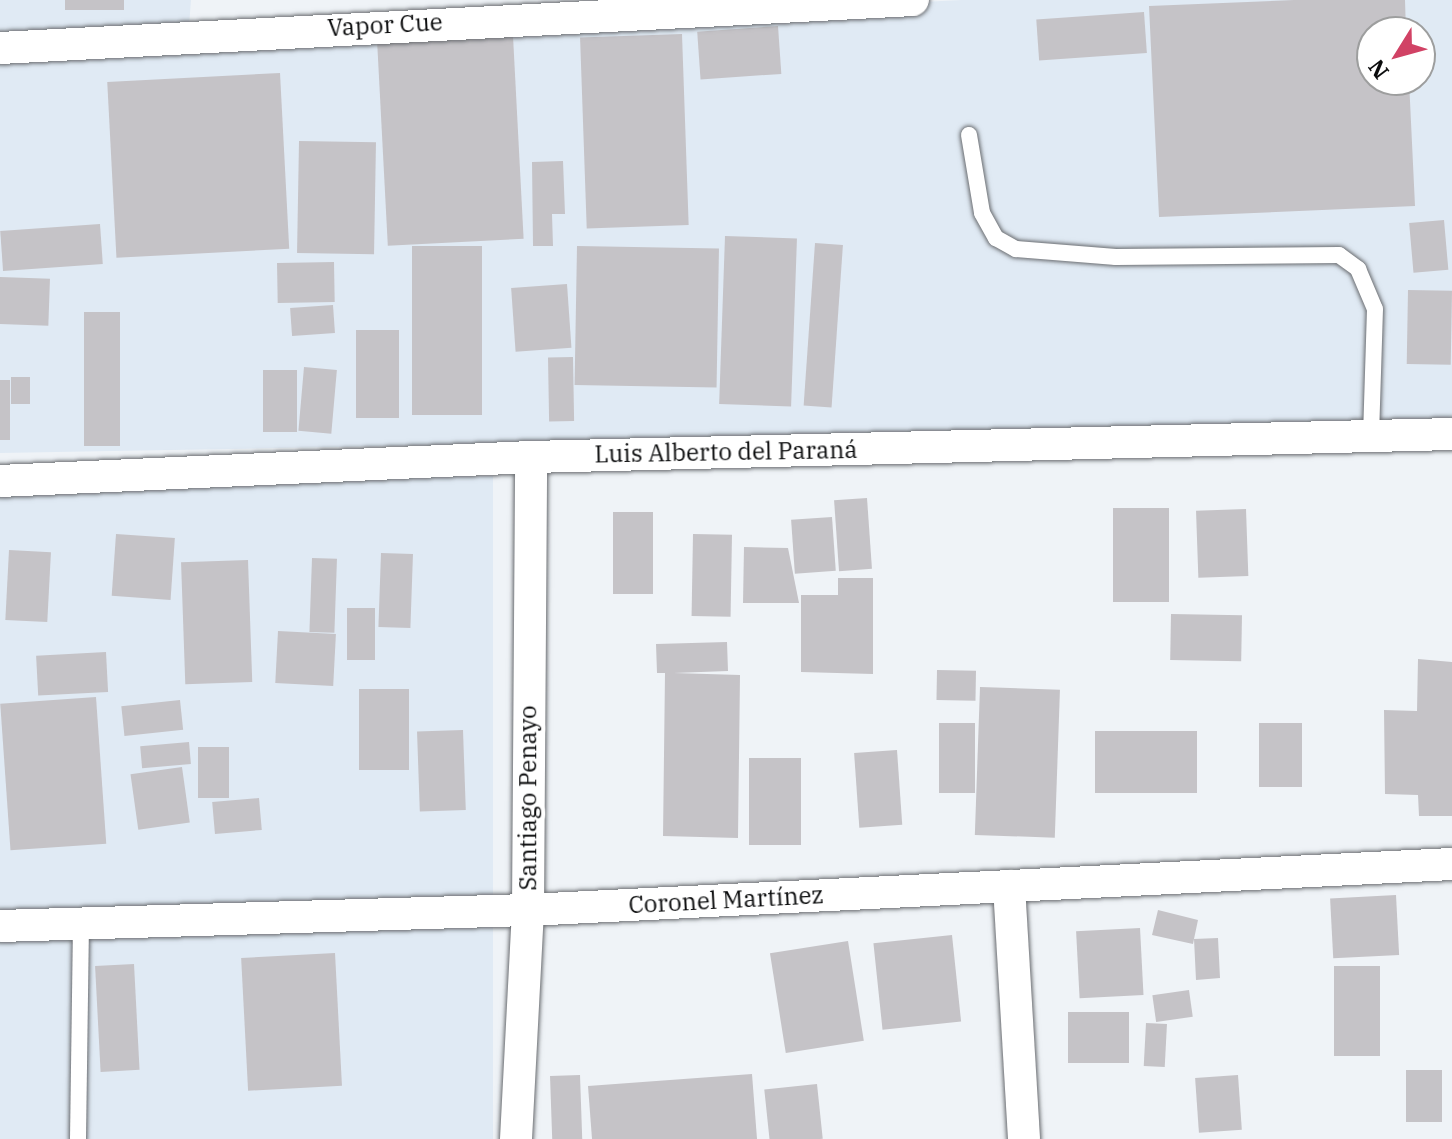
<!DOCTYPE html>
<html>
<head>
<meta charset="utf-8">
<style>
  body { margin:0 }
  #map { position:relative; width:1452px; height:1139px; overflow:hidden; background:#eff3f7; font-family:"IBM Plex Serif",serif }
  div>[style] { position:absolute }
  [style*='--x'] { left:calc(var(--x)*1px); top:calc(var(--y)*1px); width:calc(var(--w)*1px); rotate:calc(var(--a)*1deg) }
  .built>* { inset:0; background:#e0eaf4; transform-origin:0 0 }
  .building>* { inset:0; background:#c5c3c7; transform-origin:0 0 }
  .roads { filter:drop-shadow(0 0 2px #6a6d71) drop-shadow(0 0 2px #6a6d71) }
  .lane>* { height:16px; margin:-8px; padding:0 8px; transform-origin:8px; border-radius:8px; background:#fff }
  .street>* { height:32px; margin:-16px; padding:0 16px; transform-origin:16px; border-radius:16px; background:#fff }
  span { translate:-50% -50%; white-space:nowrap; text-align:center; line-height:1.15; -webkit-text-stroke:8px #fff; paint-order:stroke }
  .street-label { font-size:24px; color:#0b0c0d }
  .north { position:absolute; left:1356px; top:16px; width:80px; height:80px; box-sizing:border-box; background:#fff; border:2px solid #9d9e9e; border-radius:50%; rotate:233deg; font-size:22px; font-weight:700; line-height:32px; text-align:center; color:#0b0c0d }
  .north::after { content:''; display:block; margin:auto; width:28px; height:36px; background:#d14265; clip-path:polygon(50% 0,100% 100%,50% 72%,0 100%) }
</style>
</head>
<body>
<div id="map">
  <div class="built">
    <i style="clip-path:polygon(evenodd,0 0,191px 0,188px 39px,962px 0,1452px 0,1452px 427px,0 453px,0 0,1372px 32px,1420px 32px,1420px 80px,1372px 80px,1372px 32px)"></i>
    <i style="left:0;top:476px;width:493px;height:663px"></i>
  </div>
  <div class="building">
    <i style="left:65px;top:0;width:59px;height:10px"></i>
    <i style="clip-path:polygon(1294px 0,1405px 0,1406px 32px,1372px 32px,1372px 80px,1409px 80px,1415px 206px,1159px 217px,1149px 6px)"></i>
    <i style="left:1144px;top:12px;width:41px;height:108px;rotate:86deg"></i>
    <i style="left:778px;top:26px;width:48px;height:81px;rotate:86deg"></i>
    <i style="left:682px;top:34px;width:191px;height:102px;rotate:88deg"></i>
    <i style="left:513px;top:36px;width:203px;height:136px;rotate:87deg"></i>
    <i style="left:280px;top:73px;width:176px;height:173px;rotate:87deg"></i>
    <i style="left:299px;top:141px;width:77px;height:112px;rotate:1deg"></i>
    <i style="clip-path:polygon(563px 161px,565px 214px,552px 214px,553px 246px,533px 246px,532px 162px)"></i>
    <i style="left:1444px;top:220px;width:50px;height:35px;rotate:85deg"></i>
    <i style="left:100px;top:224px;width:40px;height:100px;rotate:86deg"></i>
    <i style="left:725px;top:236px;width:72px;height:168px;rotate:2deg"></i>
    <i style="left:815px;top:243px;width:28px;height:163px;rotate:4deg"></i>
    <i style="left:412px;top:246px;width:70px;height:169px"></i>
    <i style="left:577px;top:246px;width:142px;height:139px;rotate:1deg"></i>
    <i style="left:334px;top:262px;width:40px;height:57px;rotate:89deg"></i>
    <i style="left:0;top:277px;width:50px;height:47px;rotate:2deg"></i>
    <i style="left:567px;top:284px;width:64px;height:56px;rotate:86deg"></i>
    <i style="left:1408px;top:290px;width:44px;height:74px;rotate:1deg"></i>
    <i style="left:333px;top:305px;width:28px;height:43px;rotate:86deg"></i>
    <i style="left:84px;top:312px;width:36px;height:134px"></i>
    <i style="left:356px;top:330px;width:43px;height:88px"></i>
    <i style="left:573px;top:357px;width:64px;height:25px;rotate:89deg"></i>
    <i style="left:304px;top:367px;width:33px;height:64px;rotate:5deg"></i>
    <i style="left:263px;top:370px;width:34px;height:62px"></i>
    <i style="left:11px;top:377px;width:19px;height:27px"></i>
    <i style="left:0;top:380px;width:10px;height:60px"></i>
    <i style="left:867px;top:498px;width:71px;height:33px;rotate:86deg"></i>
    <i style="left:1113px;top:508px;width:56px;height:94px"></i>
    <i style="left:1246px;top:509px;width:67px;height:50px;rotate:88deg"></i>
    <i style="left:613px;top:512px;width:40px;height:82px"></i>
    <i style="left:832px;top:517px;width:54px;height:41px;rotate:86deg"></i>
    <i style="left:116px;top:534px;width:59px;height:62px;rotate:4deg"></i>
    <i style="left:693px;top:534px;width:39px;height:82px;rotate:1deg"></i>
    <i style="clip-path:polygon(744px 547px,788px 548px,799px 603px,743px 603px)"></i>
    <i style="left:9px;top:550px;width:42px;height:70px;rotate:3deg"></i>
    <i style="left:381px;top:553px;width:32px;height:74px;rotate:2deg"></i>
    <i style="left:312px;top:558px;width:25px;height:74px;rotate:2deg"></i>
    <i style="left:248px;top:560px;width:122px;height:67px;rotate:88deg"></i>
    <i style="clip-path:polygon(838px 578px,873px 578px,873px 674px,801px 672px,801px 595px,838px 595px)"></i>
    <i style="left:347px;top:608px;width:28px;height:52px"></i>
    <i style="left:1171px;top:614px;width:71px;height:46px;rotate:1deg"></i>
    <i style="left:278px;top:631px;width:58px;height:52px;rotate:3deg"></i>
    <i style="clip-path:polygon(727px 642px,728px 671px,674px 673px,740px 675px,738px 838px,663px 836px,665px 673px,657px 673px,656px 644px)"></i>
    <i style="left:106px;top:652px;width:40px;height:70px;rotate:87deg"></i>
    <i style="clip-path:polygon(1418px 659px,1452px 662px,1452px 816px,1419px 816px,1418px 795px,1385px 794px,1384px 710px,1417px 711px)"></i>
    <i style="left:937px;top:670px;width:39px;height:30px;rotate:1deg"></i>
    <i style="left:980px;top:687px;width:80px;height:148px;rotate:2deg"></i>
    <i style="left:359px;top:689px;width:50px;height:81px"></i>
    <i style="left:96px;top:697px;width:147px;height:96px;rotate:86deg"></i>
    <i style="left:180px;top:700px;width:30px;height:59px;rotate:84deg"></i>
    <i style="left:975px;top:723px;width:70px;height:36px;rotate:90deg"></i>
    <i style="left:1259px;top:723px;width:43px;height:64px"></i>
    <i style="left:463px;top:730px;width:80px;height:46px;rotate:88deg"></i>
    <i style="left:1095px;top:731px;width:102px;height:62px"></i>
    <i style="left:189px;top:742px;width:22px;height:49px;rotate:85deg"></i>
    <i style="left:198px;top:747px;width:31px;height:51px"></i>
    <i style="left:897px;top:750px;width:75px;height:43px;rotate:86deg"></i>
    <i style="left:749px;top:758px;width:52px;height:87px"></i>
    <i style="left:182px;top:767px;width:56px;height:52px;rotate:82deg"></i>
    <i style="left:259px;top:798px;width:32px;height:47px;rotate:85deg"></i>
    <i style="left:1396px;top:895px;width:60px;height:66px;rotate:87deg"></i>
    <i style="clip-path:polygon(1158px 910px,1198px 920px,1194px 939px,1218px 938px,1220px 978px,1196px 980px,1194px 939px,1193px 944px,1152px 935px)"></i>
    <i style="left:1140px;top:928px;width:67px;height:64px;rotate:87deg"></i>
    <i style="left:952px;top:935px;width:87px;height:79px;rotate:84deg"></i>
    <i style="left:848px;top:941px;width:101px;height:79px;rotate:81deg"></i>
    <i style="left:335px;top:953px;width:133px;height:94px;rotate:87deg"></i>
    <i style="left:134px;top:964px;width:106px;height:39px;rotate:87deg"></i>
    <i style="left:1334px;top:966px;width:46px;height:90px"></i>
    <i style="left:1189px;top:990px;width:27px;height:37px;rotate:82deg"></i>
    <i style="left:1129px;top:1012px;width:51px;height:61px;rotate:90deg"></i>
    <i style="left:1146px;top:1023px;width:21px;height:43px;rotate:3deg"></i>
    <i style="left:1406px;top:1070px;width:36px;height:52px"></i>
    <i style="clip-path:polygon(752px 1074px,757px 1139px,592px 1139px,588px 1086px)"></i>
    <i style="left:580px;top:1075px;width:64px;height:30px;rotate:88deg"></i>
    <i style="left:1238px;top:1075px;width:55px;height:43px;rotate:86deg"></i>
    <i style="left:817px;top:1084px;width:55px;height:53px;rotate:84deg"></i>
  </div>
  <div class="roads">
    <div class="lane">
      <i style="--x:969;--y:135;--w:79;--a:80.5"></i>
      <i style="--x:982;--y:213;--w:29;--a:61"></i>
      <i style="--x:996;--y:238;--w:23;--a:29"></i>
      <i style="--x:1016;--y:249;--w:100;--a:4.6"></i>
      <i style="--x:1116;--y:257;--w:223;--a:-0.5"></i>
      <i style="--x:1339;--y:255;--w:24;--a:36"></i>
      <i style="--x:1358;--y:269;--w:43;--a:67"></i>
      <i style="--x:1375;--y:309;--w:127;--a:91.8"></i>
      <i style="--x:78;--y:1139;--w:216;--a:-89.2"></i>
    </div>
    <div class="street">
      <i style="--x:0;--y:48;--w:914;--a:-3.01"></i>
      <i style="--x:0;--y:481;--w:532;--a:-2.59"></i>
      <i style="--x:531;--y:457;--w:921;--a:-1.43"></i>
      <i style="--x:1009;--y:886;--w:253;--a:86.6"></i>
      <i style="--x:0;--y:926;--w:528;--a:-1.74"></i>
      <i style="--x:528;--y:910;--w:925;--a:-2.85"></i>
      <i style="--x:516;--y:1139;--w:229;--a:-87"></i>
      <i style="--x:528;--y:910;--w:453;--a:-89.6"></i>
    </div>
  </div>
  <div class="street-label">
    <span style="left:385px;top:25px;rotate:-3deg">Vapor Cue</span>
    <span style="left:726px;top:452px;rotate:-1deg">Luis Alberto del Paraná</span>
    <span style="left:528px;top:798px;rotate:-90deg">Santiago Penayo</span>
    <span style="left:726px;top:900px;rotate:-3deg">Coronel Martínez</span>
  </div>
  <div class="north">N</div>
</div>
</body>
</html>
